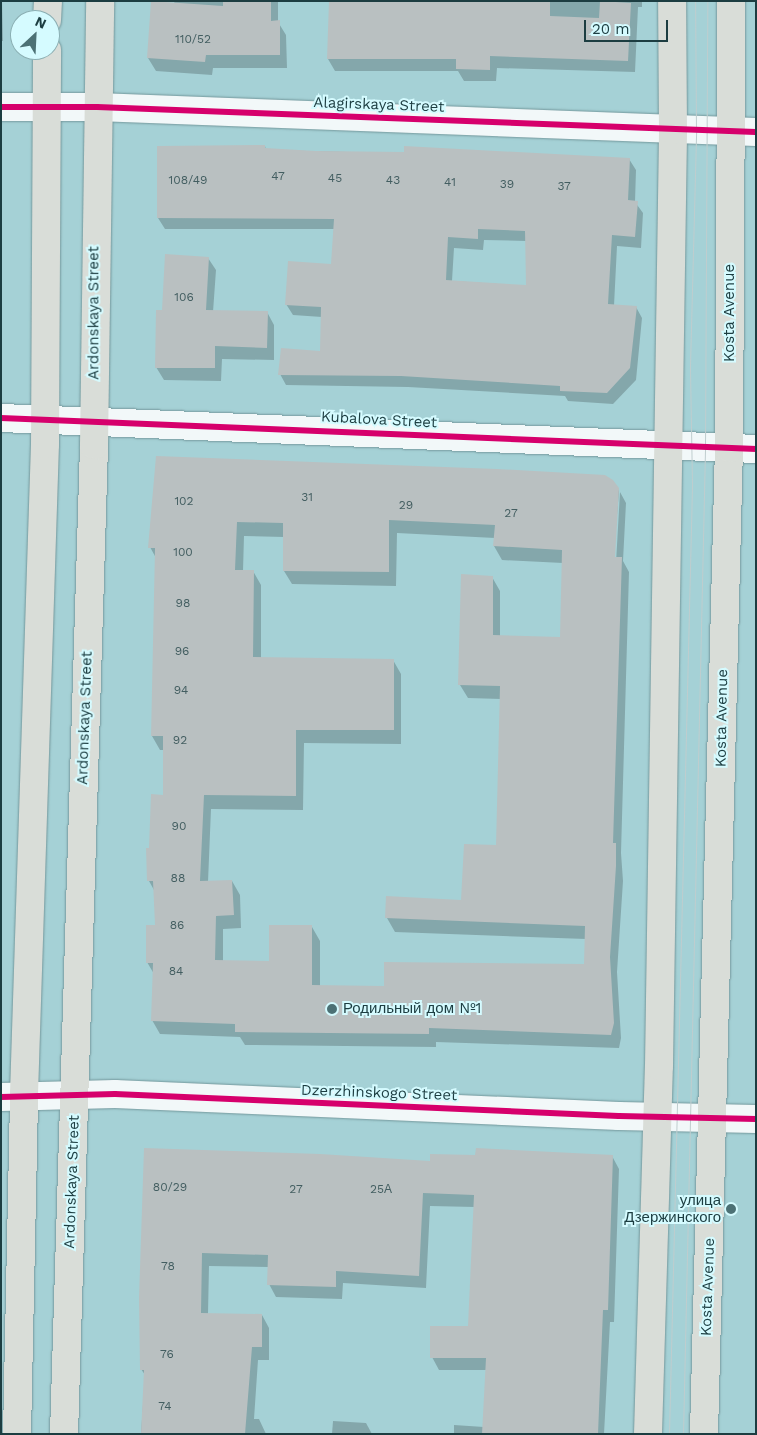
<!DOCTYPE html>
<html>
<head>
<meta charset="utf-8">
<style>
  body { margin:0 }
  #map { position:relative; width:757px; height:1435px; overflow:hidden; background:#a5d1d6; font-family:"Work Sans",sans-serif }
  div>[style] { position:absolute }
  [style*='--x'] { left:calc(var(--x)*1px); top:calc(var(--y)*1px); width:calc(var(--w)*1px); rotate:calc(var(--a)*1deg) }
  .shadow>* { inset:0; background:#0003 }
  .building>* { inset:0; background:#b9c0c1 }
  .roads { filter:drop-shadow(0 0 1px #73979b) drop-shadow(0 0 1px #73979b) }
  .minor>* { height:28px; margin:-14px; padding:0 14px; transform-origin:14px; border-radius:14px; background:#f2f8f9 }
  .major>* { height:28px; margin:-14px; padding:0 14px; transform-origin:14px; border-radius:14px; background:#d9ddd8 }
  .tram>* { height:1px; margin:-0.5px; padding:0 0.5px; transform-origin:0.5px; border-radius:0.5px; background:#bfcdce }
  .cycleway>* { height:6px; margin:-3px; padding:0 3px; transform-origin:3px; border-radius:3px; background:#d6006c }
  .dots>* { width:14px; height:14px; translate:-50% -50%; box-sizing:border-box; border:2px solid #d5fbff; border-radius:50% }
  span { translate:-50% -50%; white-space:nowrap; text-align:center; line-height:1.15; -webkit-text-stroke:4px #d5fbff; paint-order:stroke }
  .number-label { font-size:12px; color:#435e61 }
  .number-label span { -webkit-text-stroke-width:0 }
  .street-label { font-size:15px; color:#1c3d41 }
  .poi-label { font-size:15px; color:#1c3d41 }
  .left { translate:0 -50%; text-align:left }
  .right { translate:-100% -50%; text-align:right }
  .frame { position:absolute; inset:0; border:2px solid #1c3d41; pointer-events:none }
  .north { position:absolute; left:10px; top:10px; width:50px; height:50px; box-sizing:border-box; background:#d5fbff; border:1px solid #8bafb3; border-radius:50%; rotate:25deg; font-size:14px; font-weight:700; line-height:20px; text-align:center; color:#1c3d41 }
  .north::after { content:''; display:block; margin:auto; width:18px; height:22px; background:#4c7175; clip-path:polygon(50% 0,100% 100%,50% 72%,0 100%) }
  .scale { position:absolute; left:584px; top:20px; width:84px; height:22px; box-sizing:border-box; border:2px solid #1c3d41; border-top:0; padding-left:6px; font-size:15px; line-height:18px; white-space:nowrap; color:#1c3d41; -webkit-text-stroke:4px #d5fbff; paint-order:stroke }
</style>
</head>
<body>
<div id="map">
  <div class="shadow">
    <i style="clip-path:polygon(1px 1px,2px 1px,3px 41px,1px 41px)"></i>
    <i style="clip-path:polygon(175px 1px,278px 1px,278px 22px,286px 35px,287px 68px,213px 68px,212px 75px,156px 71px,148px 58px)"></i>
    <i style="clip-path:polygon(457px 1px,642px 1px,642px 7px,638px 7px,635px 72px,497px 68px,496px 81px,464px 81px,458px 71px,335px 71px,328px 59px)"></i>
    <i style="clip-path:polygon(evenodd,265px 146px,266px 150px,629px 159px,636px 170px,635px 202px,643px 213px,641px 248px,617px 246px,614px 306px,636px 307px,642px 318px,636px 380px,613px 404px,568px 401px,565px 396px,408px 387px,286px 385px,280px 374px,321px 352px,322px 317px,293px 315px,286px 304px,332px 265px,334px 229px,165px 229px,158px 218px,158px 147px,265px 146px,484px 240px,527px 241px,528px 286px,452px 281px,454px 248px,483px 250px,484px 240px)"></i>
    <i style="clip-path:polygon(208px 258px,216px 270px,213px 312px,267px 312px,274px 325px,274px 360px,222px 359px,221px 381px,164px 380px,156px 367px,164px 311px)"></i>
    <i style="clip-path:polygon(evenodd,157px 457px,612px 481px,619px 491px,613px 563px,616px 563px,620px 492px,626px 503px,623px 561px,629px 572px,621px 853px,623px 881px,617px 972px,621px 1038px,619px 1048px,436px 1042px,436px 1047px,245px 1045px,240px 1037px,160px 1034px,152px 1020px,154px 974px,147px 962px,156px 926px,154px 890px,149px 881px,150px 849px,164px 796px,165px 750px,160px 750px,152px 736px,156px 558px,150px 547px,157px 457px,397px 533px,495px 538px,494px 546px,502px 560px,563px 563px,561px 638px,500px 636px,500px 591px,492px 577px,460px 685px,468px 698px,501px 699px,498px 846px,463px 901px,387px 918px,395px 932px,586px 939px,585px 965px,385px 987px,320px 986px,320px 941px,312px 927px,270px 962px,223px 962px,223px 929px,241px 928px,240px 895px,232px 881px,208px 882px,211px 809px,303px 810px,304px 743px,401px 744px,401px 674px,393px 660px,261px 659px,261px 585px,253px 571px,243px 571px,244px 536px,284px 537px,284px 571px,292px 584px,396px 586px,397px 533px)"></i>
    <i style="clip-path:polygon(146px 1149px,431px 1163px,612px 1156px,619px 1169px,614px 1322px,610px 1322px,604px 1434px,454px 1434px,454px 1425px,484px 1427px,487px 1370px,439px 1370px,432px 1357px,470px 1328px,475px 1207px,430px 1206px,426px 1288px,343px 1283px,342px 1299px,276px 1297px,269px 1284px,269px 1267px,209px 1266px,208px 1314px,262px 1315px,269px 1328px,269px 1360px,258px 1360px,254px 1419px,259px 1419px,266px 1434px,141px 1434px,145px 1375px,141px 1369px)"></i>
    <i style="clip-path:polygon(333px 1421px,366px 1423px,372px 1434px,332px 1434px)"></i>
  </div>
  <div class="building">
    <i style="clip-path:polygon(151px 1px,223px 6px,223px 1px,271px 1px,271px 21px,280px 20px,280px 55px,206px 55px,205px 62px,147px 58px)"></i>
    <i style="clip-path:polygon(329px 1px,550px 1px,550px 16px,599px 18px,600px 1px,631px 3px,628px 61px,490px 56px,490px 70px,456px 69px,456px 59px,327px 59px)"></i>
    <i style="clip-path:polygon(evenodd,265px 145px,265px 148px,316px 151px,404px 152px,404px 146px,630px 158px,628px 200px,638px 201px,635px 237px,612px 235px,608px 304px,637px 306px,630px 368px,607px 393px,560px 391px,560px 386px,401px 376px,278px 375px,281px 348px,320px 351px,321px 307px,285px 305px,288px 261px,331px 264px,334px 219px,157px 218px,157px 146px,265px 145px,478px 229px,525px 231px,526px 285px,446px 280px,448px 237px,478px 239px,478px 229px)"></i>
    <i style="clip-path:polygon(165px 254px,209px 257px,206px 310px,268px 311px,267px 348px,215px 346px,215px 368px,155px 368px,156px 310px,162px 310px)"></i>
    <i style="clip-path:polygon(evenodd,156px 456px,497px 469px,605px 475px,613px 480px,619px 488px,615px 557px,622px 557px,613px 843px,616px 843px,616px 866px,610px 957px,614px 1023px,611px 1035px,429px 1028px,429px 1034px,235px 1032px,235px 1024px,151px 1021px,153px 963px,146px 963px,146px 925px,155px 925px,153px 881px,147px 881px,146px 848px,149px 848px,151px 794px,163px 795px,163px 736px,151px 736px,155px 548px,148px 548px,156px 456px,389px 520px,495px 525px,493px 546px,562px 550px,560px 637px,493px 635px,493px 576px,461px 574px,458px 685px,500px 686px,496px 845px,464px 844px,461px 900px,386px 896px,385px 918px,585px 926px,584px 964px,384px 962px,384px 986px,312px 985px,312px 925px,269px 925px,269px 961px,215px 960px,216px 916px,234px 915px,232px 880px,200px 881px,204px 795px,296px 796px,296px 730px,394px 730px,394px 659px,253px 657px,254px 570px,235px 570px,237px 522px,283px 523px,283px 571px,389px 572px,389px 520px)"></i>
    <i style="clip-path:polygon(144px 1148px,320px 1154px,430px 1161px,430px 1154px,475px 1155px,476px 1148px,613px 1155px,608px 1310px,603px 1310px,598px 1434px,482px 1434px,486px 1358px,430px 1358px,430px 1326px,468px 1326px,474px 1195px,423px 1193px,419px 1276px,336px 1271px,336px 1287px,267px 1285px,268px 1255px,202px 1253px,201px 1313px,262px 1314px,262px 1347px,252px 1347px,245px 1434px,141px 1434px,144px 1370px,140px 1370px,139px 1298px)"></i>
  </div>
  <div class="roads">
    <div class="minor">
      <i style="--x:1;--y:107;--w:96;--a:0"></i>
      <i style="--x:97;--y:107;--w:659;--a:2.17"></i>
      <i style="--x:1;--y:418;--w:756;--a:2.35"></i>
      <i style="--x:1;--y:1097;--w:114;--a:-1.5"></i>
      <i style="--x:115;--y:1094;--w:504;--a:2.5"></i>
      <i style="--x:619;--y:1116;--w:137;--a:1.3"></i>
    </div>
    <div class="major">
      <i style="--x:47;--y:20;--w:19;--a:-87"></i>
      <i style="--x:17;--y:1434;--w:340;--a:-88.8"></i>
      <i style="--x:24;--y:1094;--w:650;--a:-88.15"></i>
      <i style="--x:45;--y:444;--w:394;--a:-89.7"></i>
      <i style="--x:64;--y:1434;--w:989;--a:-88.26"></i>
      <i style="--x:94;--y:445;--w:444;--a:-89.2"></i>
      <i style="--x:648;--y:1434;--w:368;--a:-88.3"></i>
      <i style="--x:659;--y:1066;--w:936;--a:-89.14"></i>
      <i style="--x:673;--y:130;--w:129;--a:-90.4"></i>
      <i style="--x:704;--y:1434;--w:986;--a:-88.55"></i>
      <i style="--x:729;--y:448;--w:447;--a:-89.7"></i>
    </div>
  </div>
  <div class="tram">
    <i style="--x:669;--y:1434;--w:950;--a:-88.61"></i>
    <i style="--x:692;--y:484;--w:118;--a:-91"></i>
    <i style="--x:690;--y:366;--w:236;--a:-88.5"></i>
    <i style="--x:696;--y:130;--w:129;--a:-90.4"></i>
    <i style="--x:683;--y:1434;--w:987;--a:-88.72"></i>
    <i style="--x:705;--y:447;--w:446;--a:-89.7"></i>
  </div>
  <div class="cycleway">
    <i style="--x:1;--y:107;--w:96;--a:0"></i>
    <i style="--x:97;--y:107;--w:659;--a:2.17"></i>
    <i style="--x:1;--y:418;--w:756;--a:2.35"></i>
    <i style="--x:1;--y:1097;--w:114;--a:-1.5"></i>
    <i style="--x:115;--y:1094;--w:504;--a:2.5"></i>
    <i style="--x:619;--y:1116;--w:137;--a:1.3"></i>
  </div>
  <div class="dots">
    <i style="left:332px;top:1009px;background:#4c7175"></i>
    <i style="left:731px;top:1209px;background:#4c7175"></i>
  </div>
  <div class="number-label">
    <span style="left:193px;top:40px">110/52</span>
    <span style="left:278px;top:177px">47</span>
    <span style="left:335px;top:179px">45</span>
    <span style="left:188px;top:181px">108/49</span>
    <span style="left:393px;top:181px">43</span>
    <span style="left:450px;top:183px">41</span>
    <span style="left:507px;top:185px">39</span>
    <span style="left:564px;top:187px">37</span>
    <span style="left:184px;top:298px">106</span>
    <span style="left:307px;top:498px">31</span>
    <span style="left:184px;top:502px">102</span>
    <span style="left:406px;top:506px">29</span>
    <span style="left:511px;top:514px">27</span>
    <span style="left:183px;top:553px">100</span>
    <span style="left:183px;top:604px">98</span>
    <span style="left:182px;top:652px">96</span>
    <span style="left:181px;top:691px">94</span>
    <span style="left:180px;top:741px">92</span>
    <span style="left:179px;top:827px">90</span>
    <span style="left:178px;top:879px">88</span>
    <span style="left:177px;top:926px">86</span>
    <span style="left:176px;top:972px">84</span>
    <span style="left:170px;top:1188px">80/29</span>
    <span style="left:296px;top:1190px">27</span>
    <span style="left:381px;top:1190px">25А</span>
    <span style="left:168px;top:1267px">78</span>
    <span style="left:167px;top:1355px">76</span>
    <span style="left:165px;top:1407px">74</span>
  </div>
  <div class="street-label">
    <span style="left:379px;top:105px;rotate:2deg">Alagirskaya Street</span>
    <span style="left:94px;top:313px;rotate:-90deg">Ardonskaya Street</span>
    <span style="left:730px;top:313px;rotate:-90deg">Kosta Avenue</span>
    <span style="left:379px;top:420px;rotate:3deg">Kubalova Street</span>
    <span style="left:85px;top:718px;rotate:-88deg">Ardonskaya Street</span>
    <span style="left:722px;top:718px;rotate:-89deg">Kosta Avenue</span>
    <span style="left:379px;top:1093px;rotate:2deg">Dzerzhinskogo Street</span>
    <span style="left:72px;top:1182px;rotate:-88deg">Ardonskaya Street</span>
    <span style="left:708px;top:1287px;rotate:-88deg">Kosta Avenue</span>
  </div>
  <div class="poi-label">
    <span class="left" style="left:343px;top:1009px">Родильный дом №1</span>
    <span class="right" style="left:721px;top:1209px">улица<br>Дзержинского</span>
  </div>
  <div class="frame"></div>
  <div class="north">N</div>
  <div class="scale">20 m</div>
</div>
</body>
</html>
